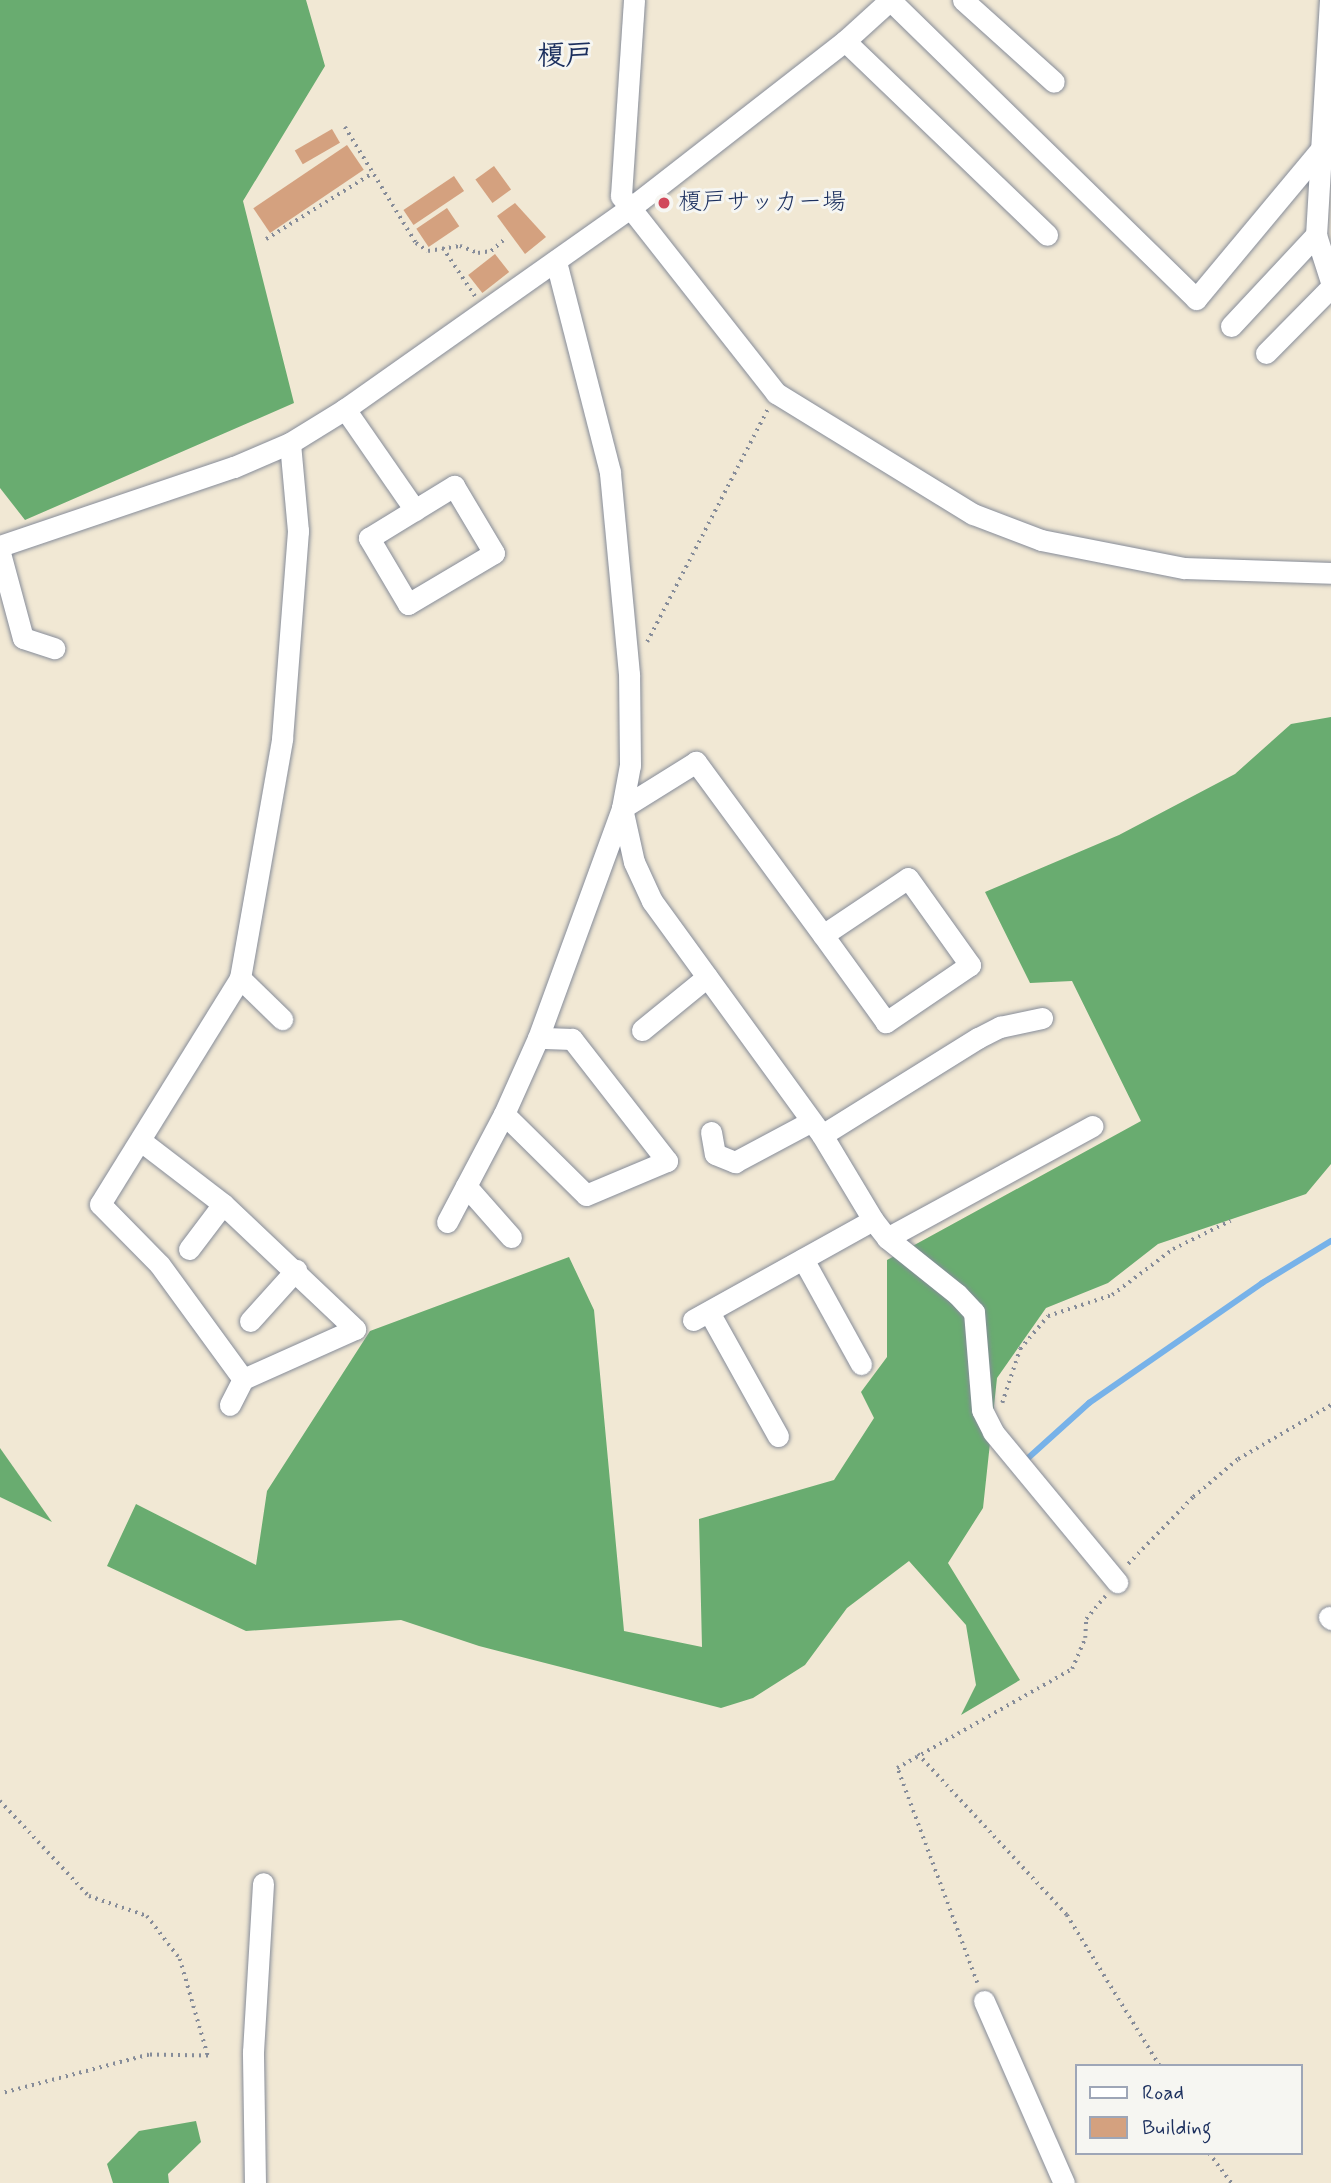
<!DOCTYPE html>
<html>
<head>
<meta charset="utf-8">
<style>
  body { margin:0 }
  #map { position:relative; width:1331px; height:2183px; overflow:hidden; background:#f1e8d4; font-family:Mynerve,"Klee One",sans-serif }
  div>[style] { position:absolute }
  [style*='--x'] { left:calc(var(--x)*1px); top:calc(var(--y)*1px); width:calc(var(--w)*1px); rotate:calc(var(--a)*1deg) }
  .forest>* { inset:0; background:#69ac70 }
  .stream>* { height:6px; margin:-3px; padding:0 3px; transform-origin:3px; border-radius:3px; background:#77b2e9 }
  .building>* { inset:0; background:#d4a17f; transform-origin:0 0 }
  .path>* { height:3.5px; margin-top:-1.75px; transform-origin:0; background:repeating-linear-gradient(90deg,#868c99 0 2px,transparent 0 7px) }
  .roads { filter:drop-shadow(0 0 2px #868c99) drop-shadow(0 0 2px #868c99) }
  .minor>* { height:21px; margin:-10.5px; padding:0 10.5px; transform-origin:10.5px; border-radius:10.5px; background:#fff }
  .dots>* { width:19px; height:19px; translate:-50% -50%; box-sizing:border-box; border:4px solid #f6f6f2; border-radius:50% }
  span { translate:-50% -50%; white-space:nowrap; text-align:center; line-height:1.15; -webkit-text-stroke:6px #f6f6f2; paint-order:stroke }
  .poi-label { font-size:24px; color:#1b2f5e }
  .left { translate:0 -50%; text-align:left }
  .quarter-label { font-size:28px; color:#1b2f5e; font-weight:700 }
  .legend { position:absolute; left:1075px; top:2064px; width:228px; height:91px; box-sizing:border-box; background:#f6f6f2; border:2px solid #9ea6b7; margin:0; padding:9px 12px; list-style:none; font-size:21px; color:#1b2f5e }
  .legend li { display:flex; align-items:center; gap:14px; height:35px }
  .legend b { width:35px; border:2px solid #9ea6b7 }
</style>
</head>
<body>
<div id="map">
  <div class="forest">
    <i style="clip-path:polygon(0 0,306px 0,325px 66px,243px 201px,294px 403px,25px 520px,0 488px)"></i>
    <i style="clip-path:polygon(1331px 717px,1331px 1164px,1306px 1194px,1158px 1244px,1108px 1283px,1046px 1308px,997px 1378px,983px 1508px,948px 1563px,1020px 1680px,961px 1715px,976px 1685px,966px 1625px,909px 1561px,847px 1608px,805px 1665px,753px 1698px,721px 1708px,479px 1646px,401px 1620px,246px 1631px,107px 1566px,136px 1504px,256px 1565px,267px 1491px,370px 1331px,569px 1257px,594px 1310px,624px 1631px,702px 1647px,699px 1519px,834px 1480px,874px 1418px,861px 1392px,887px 1357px,887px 1260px,1141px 1121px,1072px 981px,1030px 983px,985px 892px,1119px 835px,1235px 774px,1291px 724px)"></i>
    <i style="clip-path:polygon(0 1448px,52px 1522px,0 1497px)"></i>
    <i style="clip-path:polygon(196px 2121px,201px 2142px,168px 2174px,169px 2183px,113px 2183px,107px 2164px,139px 2131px)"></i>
  </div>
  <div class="stream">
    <i style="--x:1027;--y:1459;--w:84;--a:-42.1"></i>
    <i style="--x:1089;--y:1403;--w:211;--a:-34.7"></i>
    <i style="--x:1262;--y:1283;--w:81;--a:-31.3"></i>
  </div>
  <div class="building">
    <i style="left:332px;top:129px;width:16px;height:43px;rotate:60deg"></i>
    <i style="left:347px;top:145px;width:30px;height:113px;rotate:56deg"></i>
    <i style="left:494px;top:166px;width:29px;height:23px;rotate:54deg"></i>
    <i style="left:454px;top:176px;width:18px;height:61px;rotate:56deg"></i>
    <i style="clip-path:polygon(515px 203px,546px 237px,525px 254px,497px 216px)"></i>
    <i style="left:447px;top:208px;width:22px;height:37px;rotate:56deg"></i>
    <i style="left:495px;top:254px;width:23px;height:34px;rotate:52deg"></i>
  </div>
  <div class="path">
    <i style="--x:345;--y:127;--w:136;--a:58.5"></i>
    <i style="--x:416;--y:243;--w:14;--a:34"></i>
    <i style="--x:428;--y:251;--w:32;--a:-9"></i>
    <i style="--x:460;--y:246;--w:19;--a:21"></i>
    <i style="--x:478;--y:253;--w:13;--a:-9"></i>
    <i style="--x:491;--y:251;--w:20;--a:-41"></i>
    <i style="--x:266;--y:239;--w:126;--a:-31.7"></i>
    <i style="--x:443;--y:248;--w:58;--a:56.3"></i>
    <i style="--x:647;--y:642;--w:263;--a:-62.6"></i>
    <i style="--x:1002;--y:1403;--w:57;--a:-71.6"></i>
    <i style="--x:1020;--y:1349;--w:43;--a:-49.7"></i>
    <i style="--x:1048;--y:1316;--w:67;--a:-18.2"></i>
    <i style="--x:1112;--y:1295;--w:76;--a:-37"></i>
    <i style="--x:1173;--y:1249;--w:64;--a:-26.2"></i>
    <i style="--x:1128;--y:1564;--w:93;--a:-45.9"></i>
    <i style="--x:1193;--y:1497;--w:59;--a:-40.2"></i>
    <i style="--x:1238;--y:1459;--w:108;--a:-30.1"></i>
    <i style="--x:918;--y:1754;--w:219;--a:47.2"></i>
    <i style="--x:1067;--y:1915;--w:177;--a:58.4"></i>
    <i style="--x:0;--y:1801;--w:130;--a:46.9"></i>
    <i style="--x:89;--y:1896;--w:61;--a:19"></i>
    <i style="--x:147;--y:1916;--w:54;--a:52.5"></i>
    <i style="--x:180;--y:1959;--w:101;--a:73.9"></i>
    <i style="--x:208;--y:2056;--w:59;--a:-179"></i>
    <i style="--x:149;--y:2055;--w:154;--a:165.3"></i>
    <i style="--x:977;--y:1983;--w:229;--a:-110.4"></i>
    <i style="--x:897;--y:1768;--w:201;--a:-29.5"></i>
    <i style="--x:1072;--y:1669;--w:34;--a:-67"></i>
    <i style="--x:1085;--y:1638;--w:19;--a:-87"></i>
    <i style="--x:1086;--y:1619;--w:30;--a:-50"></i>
    <i style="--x:1209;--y:2153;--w:38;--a:53"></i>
  </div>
  <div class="roads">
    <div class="minor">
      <i style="--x:634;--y:0;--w:196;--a:93.8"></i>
      <i style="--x:621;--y:196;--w:251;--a:51.8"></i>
      <i style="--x:776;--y:393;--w:231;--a:31.6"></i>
      <i style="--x:973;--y:514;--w:73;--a:20.9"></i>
      <i style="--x:1041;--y:540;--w:146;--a:11.1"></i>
      <i style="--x:1184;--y:568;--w:147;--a:1.9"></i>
      <i style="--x:890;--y:0;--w:428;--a:44.3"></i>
      <i style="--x:1196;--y:299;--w:195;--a:-50.2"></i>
      <i style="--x:963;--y:0;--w:122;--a:42"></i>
      <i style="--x:1330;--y:0;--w:235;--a:93.4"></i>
      <i style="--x:1316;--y:235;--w:49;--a:72.3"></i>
      <i style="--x:845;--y:41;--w:280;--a:43.8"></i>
      <i style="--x:1231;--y:326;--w:125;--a:-47"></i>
      <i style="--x:1266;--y:353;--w:93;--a:-45.4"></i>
      <i style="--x:345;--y:409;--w:123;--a:55.3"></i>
      <i style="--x:454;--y:486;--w:78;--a:59.2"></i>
      <i style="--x:494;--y:553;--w:100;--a:149.3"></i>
      <i style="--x:408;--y:604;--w:77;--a:-120.6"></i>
      <i style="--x:369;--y:538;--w:100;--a:-31.5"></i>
      <i style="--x:0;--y:546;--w:247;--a:-18.7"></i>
      <i style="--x:234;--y:467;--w:61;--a:-23.2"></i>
      <i style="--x:290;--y:443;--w:65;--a:-31.7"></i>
      <i style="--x:345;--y:409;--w:347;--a:-35.2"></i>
      <i style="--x:629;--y:209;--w:274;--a:-37.9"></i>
      <i style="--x:845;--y:41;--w:61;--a:-42.3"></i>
      <i style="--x:0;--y:553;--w:88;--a:74.9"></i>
      <i style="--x:23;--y:638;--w:33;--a:18"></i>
      <i style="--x:823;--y:935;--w:102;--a:-33.8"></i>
      <i style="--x:908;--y:878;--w:107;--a:54.5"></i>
      <i style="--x:970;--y:965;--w:102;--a:145.8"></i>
      <i style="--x:886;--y:1022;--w:107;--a:-125.9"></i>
      <i style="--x:823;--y:935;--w:215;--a:-126.3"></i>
      <i style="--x:696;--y:762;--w:87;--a:148.1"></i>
      <i style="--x:622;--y:808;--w:55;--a:77.5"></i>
      <i style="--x:634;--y:862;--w:43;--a:65.2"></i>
      <i style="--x:652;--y:901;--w:289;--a:54"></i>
      <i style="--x:822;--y:1135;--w:99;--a:59"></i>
      <i style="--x:873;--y:1220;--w:23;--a:52"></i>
      <i style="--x:887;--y:1238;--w:90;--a:38.7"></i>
      <i style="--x:957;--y:1294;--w:25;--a:47"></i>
      <i style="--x:974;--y:1312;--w:98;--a:85.3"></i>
      <i style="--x:982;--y:1410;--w:25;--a:63"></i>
      <i style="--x:993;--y:1432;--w:195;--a:50.4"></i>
      <i style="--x:240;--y:978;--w:59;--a:44.3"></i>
      <i style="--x:642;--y:1030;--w:84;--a:-39.2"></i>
      <i style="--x:504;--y:1114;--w:115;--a:44.6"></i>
      <i style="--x:586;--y:1195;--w:88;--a:-22.8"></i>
      <i style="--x:667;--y:1161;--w:155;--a:-127.9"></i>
      <i style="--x:572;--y:1039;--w:34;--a:-178"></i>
      <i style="--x:711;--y:1132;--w:22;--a:80"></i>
      <i style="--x:715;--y:1154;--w:22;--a:22"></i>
      <i style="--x:735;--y:1162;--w:85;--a:-28.1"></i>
      <i style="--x:822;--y:1135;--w:184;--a:-31.9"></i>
      <i style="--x:978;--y:1038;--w:25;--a:-27"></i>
      <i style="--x:1000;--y:1027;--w:43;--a:-12.1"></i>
      <i style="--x:141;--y:1141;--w:103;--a:37.5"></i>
      <i style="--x:223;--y:1204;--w:182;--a:43.4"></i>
      <i style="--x:355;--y:1329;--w:123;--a:155.9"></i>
      <i style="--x:243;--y:1379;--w:29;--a:117"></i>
      <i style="--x:466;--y:1186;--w:68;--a:48.6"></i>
      <i style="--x:447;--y:1222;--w:122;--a:-62.2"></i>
      <i style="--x:504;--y:1114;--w:83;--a:-65.9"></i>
      <i style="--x:538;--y:1038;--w:245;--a:-69.9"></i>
      <i style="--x:622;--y:808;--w:44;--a:-79.5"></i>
      <i style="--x:630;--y:765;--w:91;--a:-90.6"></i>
      <i style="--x:629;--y:674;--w:203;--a:-95.4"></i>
      <i style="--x:610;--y:472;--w:218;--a:-104.4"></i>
      <i style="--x:887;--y:1238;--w:234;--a:-28.6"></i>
      <i style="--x:189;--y:1249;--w:56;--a:-52.9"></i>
      <i style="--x:803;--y:1259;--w:120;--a:61.1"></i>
      <i style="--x:709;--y:1312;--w:142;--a:60.9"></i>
      <i style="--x:693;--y:1320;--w:206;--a:-29.1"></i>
      <i style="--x:250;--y:1321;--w:69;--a:-48"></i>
      <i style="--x:243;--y:1379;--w:142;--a:-126.1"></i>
      <i style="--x:159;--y:1264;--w:84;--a:-134.5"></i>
      <i style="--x:100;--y:1204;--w:266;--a:-58.2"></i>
      <i style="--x:240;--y:978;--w:243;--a:-80"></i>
      <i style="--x:282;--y:739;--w:209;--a:-85.6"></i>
      <i style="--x:298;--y:531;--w:88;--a:-95.2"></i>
      <i style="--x:1329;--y:1617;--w:3;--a:45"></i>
      <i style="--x:984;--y:2001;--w:199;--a:66.3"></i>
      <i style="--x:255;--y:2183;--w:131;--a:-90.9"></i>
      <i style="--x:253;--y:2052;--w:169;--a:-86.6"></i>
    </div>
  </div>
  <div class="dots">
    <i style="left:664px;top:203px;background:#d1495b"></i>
  </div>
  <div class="poi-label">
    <span class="left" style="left:678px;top:203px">榎戸サッカー場</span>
  </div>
  <div class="quarter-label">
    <span style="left:565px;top:57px">榎戸</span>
  </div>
  <ul class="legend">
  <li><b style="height:9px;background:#fff"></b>Road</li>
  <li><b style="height:19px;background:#d4a17f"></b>Building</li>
  </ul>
</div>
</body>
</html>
